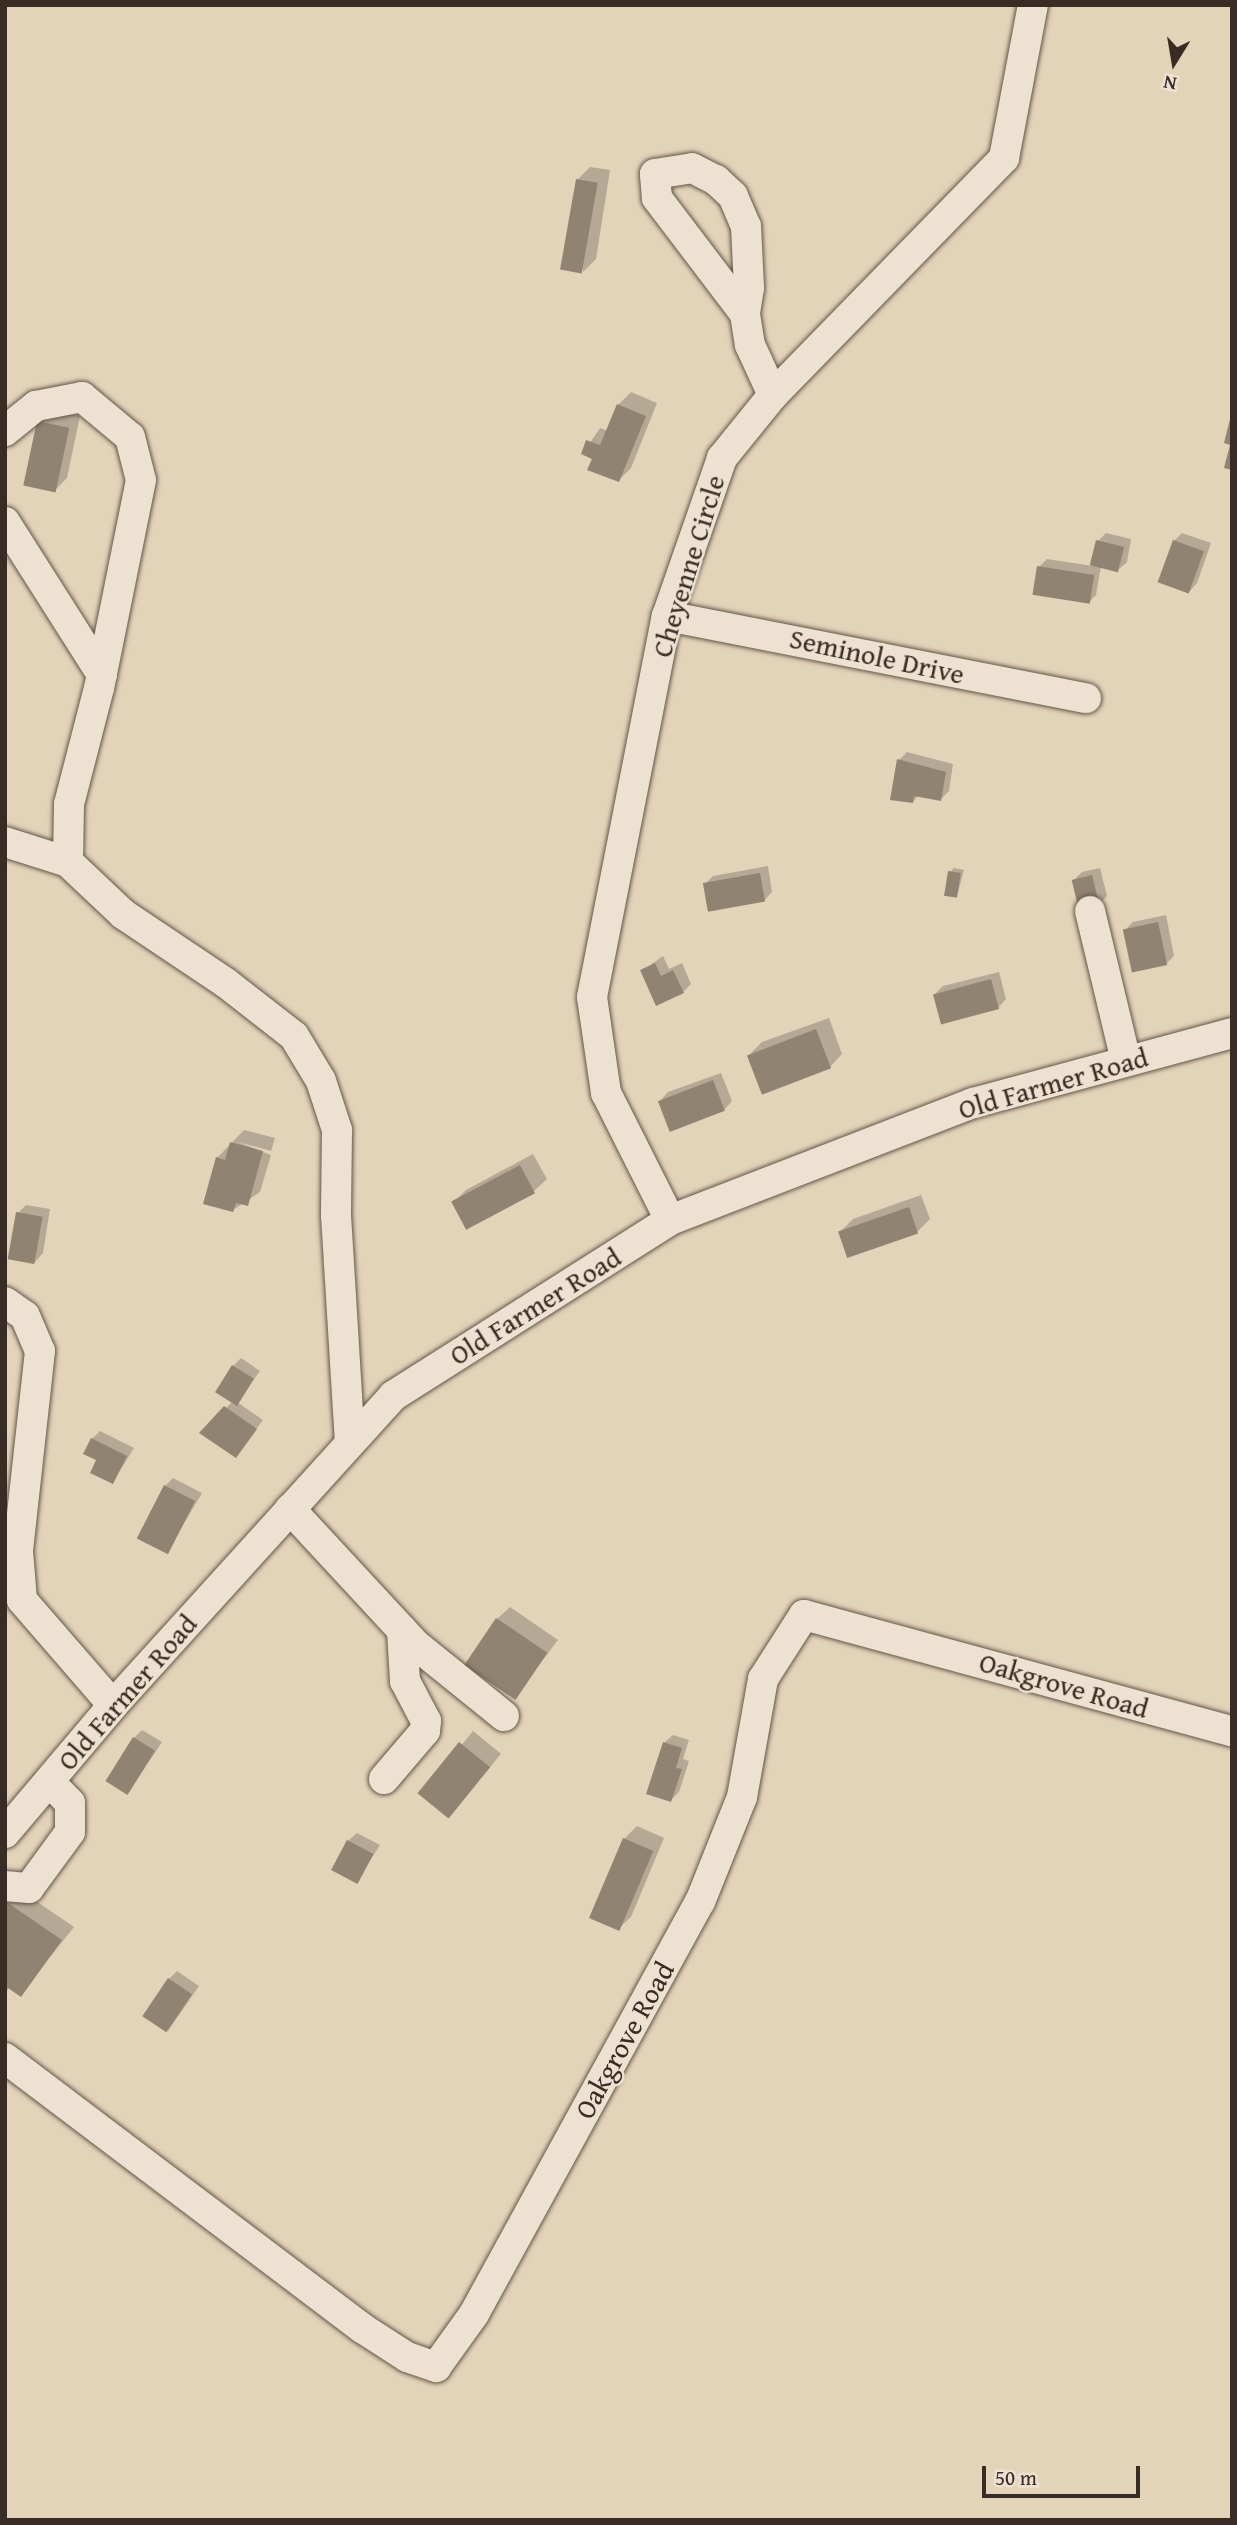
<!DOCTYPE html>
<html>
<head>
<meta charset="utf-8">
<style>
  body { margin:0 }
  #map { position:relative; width:1237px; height:2525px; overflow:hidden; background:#e3d3b9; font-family:"Gentium Book Plus",serif }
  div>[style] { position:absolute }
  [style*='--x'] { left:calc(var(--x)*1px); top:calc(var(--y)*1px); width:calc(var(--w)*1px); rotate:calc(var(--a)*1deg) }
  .shadow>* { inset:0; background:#0003; transform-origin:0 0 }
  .building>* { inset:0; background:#918371; transform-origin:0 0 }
  .roads { filter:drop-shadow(0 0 2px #635649) drop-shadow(0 0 2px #635649) }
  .minor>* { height:30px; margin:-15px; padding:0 15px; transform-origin:15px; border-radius:15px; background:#ede2d2 }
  span { translate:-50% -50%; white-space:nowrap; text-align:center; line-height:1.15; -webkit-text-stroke:5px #ede2d2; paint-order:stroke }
  .street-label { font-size:28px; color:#382c24 }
  .frame { position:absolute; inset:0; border:7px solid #382c24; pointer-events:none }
  .north { position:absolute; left:1139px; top:28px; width:70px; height:70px; -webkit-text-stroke:5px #ede2d2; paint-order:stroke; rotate:191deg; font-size:19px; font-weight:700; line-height:28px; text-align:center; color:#382c24 }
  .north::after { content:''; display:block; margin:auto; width:24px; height:32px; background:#382c24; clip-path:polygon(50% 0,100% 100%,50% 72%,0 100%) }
  .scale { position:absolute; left:982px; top:2466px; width:158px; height:32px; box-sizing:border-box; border:4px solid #382c24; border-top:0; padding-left:9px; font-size:21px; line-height:24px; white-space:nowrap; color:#382c24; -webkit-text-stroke:5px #ede2d2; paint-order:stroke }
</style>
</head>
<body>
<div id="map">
  <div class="shadow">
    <i style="clip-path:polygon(590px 167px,610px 170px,596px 259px,583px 272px,577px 180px)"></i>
    <i style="clip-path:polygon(631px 392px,657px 403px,631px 468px,619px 480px,583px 453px,600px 428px,608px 431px,618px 405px)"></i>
    <i style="clip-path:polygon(51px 409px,80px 416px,67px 478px,54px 491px,39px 422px)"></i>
    <i style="clip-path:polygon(1106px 533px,1131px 539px,1127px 562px,1118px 570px,1101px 566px,1096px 595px,1088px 603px,1039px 567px,1047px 559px,1093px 566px,1098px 541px)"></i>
    <i style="clip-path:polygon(1182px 533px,1211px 543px,1197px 583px,1189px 592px,1174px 541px)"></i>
    <i style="clip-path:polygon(907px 752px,953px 764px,949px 791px,941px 799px,919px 795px,913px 802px,899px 760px)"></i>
    <i style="clip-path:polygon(768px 866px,772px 892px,764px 901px,705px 884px,713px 876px)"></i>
    <i style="clip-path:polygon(954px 868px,964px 870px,957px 896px,950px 872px)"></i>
    <i style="clip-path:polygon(1100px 868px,1107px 896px,1099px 904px,1074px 880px,1082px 872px)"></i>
    <i style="clip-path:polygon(1166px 915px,1174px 956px,1166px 964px,1125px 930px,1133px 922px)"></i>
    <i style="clip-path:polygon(663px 956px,669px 969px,682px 963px,691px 984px,683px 992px,642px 971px)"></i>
    <i style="clip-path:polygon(999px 972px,1006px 999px,998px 1008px,935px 994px,943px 986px)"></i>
    <i style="clip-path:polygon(829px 1018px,842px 1054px,830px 1067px,749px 1055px,762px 1042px)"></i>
    <i style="clip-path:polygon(721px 1073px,732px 1101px,724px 1110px,660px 1101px,668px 1092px)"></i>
    <i style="clip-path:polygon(244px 1130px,275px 1138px,271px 1151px,238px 1142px,271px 1155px,260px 1192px,233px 1210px,217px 1158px)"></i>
    <i style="clip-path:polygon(533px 1154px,547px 1179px,534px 1191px,467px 1227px,453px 1203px,466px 1190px)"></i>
    <i style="clip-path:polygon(921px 1195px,930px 1219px,917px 1232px,840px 1232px,853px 1219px)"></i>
    <i style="clip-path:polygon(26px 1205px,50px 1209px,43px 1253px,35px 1262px,18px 1213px)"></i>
    <i style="clip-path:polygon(241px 1358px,260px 1371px,237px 1402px,263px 1420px,236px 1456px,202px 1433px,232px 1402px,233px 1366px)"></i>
    <i style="clip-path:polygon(100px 1431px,134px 1448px,113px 1482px,92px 1439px)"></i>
    <i style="clip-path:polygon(173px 1478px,202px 1493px,167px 1552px,165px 1486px)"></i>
    <i style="clip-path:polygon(510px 1607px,558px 1640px,514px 1698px,497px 1619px)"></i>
    <i style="clip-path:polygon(142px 1730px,162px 1742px,129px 1792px,134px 1738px)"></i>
    <i style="left:473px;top:1731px;width:36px;height:81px;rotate:39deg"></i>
    <i style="clip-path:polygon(673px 1735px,689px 1740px,683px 1759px,689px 1761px,679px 1792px,671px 1800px,664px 1743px)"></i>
    <i style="clip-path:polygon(637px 1826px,664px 1838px,631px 1917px,618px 1929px,624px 1839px)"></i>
    <i style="clip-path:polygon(357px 1833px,380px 1845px,356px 1882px,348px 1841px)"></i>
    <i style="clip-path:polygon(20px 1890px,74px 1927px,20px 1995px,10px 1987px,5px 1992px,5px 1906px)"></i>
    <i style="clip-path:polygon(177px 1971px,199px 1986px,168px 2031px,169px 1979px)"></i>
  </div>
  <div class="building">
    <i style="left:576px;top:179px;width:22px;height:92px;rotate:10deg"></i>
    <i style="clip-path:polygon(617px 404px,646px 416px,619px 482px,587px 470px,592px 459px,581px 454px,586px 440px,600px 445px)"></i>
    <i style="clip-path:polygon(1231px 415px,1232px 415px,1232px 470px,1224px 468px,1230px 445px,1224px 443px)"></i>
    <i style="left:37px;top:421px;width:33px;height:66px;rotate:12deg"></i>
    <i style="left:1096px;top:540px;width:29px;height:26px;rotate:14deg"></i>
    <i style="left:1173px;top:540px;width:33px;height:45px;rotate:20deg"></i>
    <i style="left:1037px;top:566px;width:58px;height:29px;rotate:9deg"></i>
    <i style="clip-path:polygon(897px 759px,946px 772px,941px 801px,914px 796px,913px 803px,890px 800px)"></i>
    <i style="left:948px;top:871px;width:13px;height:25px;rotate:9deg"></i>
    <i style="left:760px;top:873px;width:29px;height:58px;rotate:80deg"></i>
    <i style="left:1092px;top:875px;width:32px;height:21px;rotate:76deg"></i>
    <i style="left:1158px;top:922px;width:44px;height:36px;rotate:78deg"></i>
    <i style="clip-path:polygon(655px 963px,661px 976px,673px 970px,684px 993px,656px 1006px,640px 970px)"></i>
    <i style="left:991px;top:979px;width:31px;height:60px;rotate:75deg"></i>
    <i style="left:816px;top:1029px;width:42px;height:74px;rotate:69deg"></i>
    <i style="left:713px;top:1080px;width:33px;height:59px;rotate:69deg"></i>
    <i style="clip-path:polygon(230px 1142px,263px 1151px,248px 1206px,236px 1203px,233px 1212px,203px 1204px,216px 1157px,225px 1160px)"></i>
    <i style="left:520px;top:1165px;width:32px;height:78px;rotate:62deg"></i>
    <i style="left:909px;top:1207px;width:28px;height:75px;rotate:71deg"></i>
    <i style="left:16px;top:1212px;width:27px;height:48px;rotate:10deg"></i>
    <i style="left:232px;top:1365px;width:26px;height:32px;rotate:32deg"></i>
    <i style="clip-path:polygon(224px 1406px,257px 1429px,236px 1458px,199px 1433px)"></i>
    <i style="clip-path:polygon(91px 1438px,127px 1456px,113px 1484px,90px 1473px,96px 1460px,83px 1454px)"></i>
    <i style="left:164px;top:1485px;width:35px;height:60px;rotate:27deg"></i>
    <i style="left:496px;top:1618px;width:62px;height:57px;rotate:34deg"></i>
    <i style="left:133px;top:1737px;width:26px;height:52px;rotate:32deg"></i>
    <i style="left:459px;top:1742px;width:40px;height:66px;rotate:39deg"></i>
    <i style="clip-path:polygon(663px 1742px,682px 1748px,676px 1768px,682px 1769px,671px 1802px,646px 1794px)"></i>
    <i style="left:623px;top:1838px;width:33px;height:87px;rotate:23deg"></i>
    <i style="left:347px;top:1840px;width:30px;height:34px;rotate:28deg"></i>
    <i style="clip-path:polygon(5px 1901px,62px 1940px,21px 1997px,8px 1988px,5px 1991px)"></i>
    <i style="left:168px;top:1978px;width:29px;height:46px;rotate:34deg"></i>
  </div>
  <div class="roads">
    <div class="minor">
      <i style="--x:745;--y:314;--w:146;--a:-127.2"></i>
      <i style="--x:657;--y:198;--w:24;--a:-95"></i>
      <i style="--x:655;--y:174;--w:37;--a:-9"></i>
      <i style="--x:692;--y:168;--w:27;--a:27"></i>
      <i style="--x:716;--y:180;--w:23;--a:43"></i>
      <i style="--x:733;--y:196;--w:33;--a:67"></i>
      <i style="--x:746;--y:226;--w:62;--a:87.2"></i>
      <i style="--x:749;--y:288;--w:26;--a:99"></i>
      <i style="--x:745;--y:314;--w:31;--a:81"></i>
      <i style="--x:750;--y:345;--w:55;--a:65.3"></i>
      <i style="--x:5;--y:431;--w:40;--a:-39"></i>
      <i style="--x:36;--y:406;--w:47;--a:-11.1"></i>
      <i style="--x:82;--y:397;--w:62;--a:39.8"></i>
      <i style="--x:130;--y:437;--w:44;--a:75.7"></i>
      <i style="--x:141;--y:480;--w:212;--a:101.4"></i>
      <i style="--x:99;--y:688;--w:120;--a:104.5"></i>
      <i style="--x:69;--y:804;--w:58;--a:91"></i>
      <i style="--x:68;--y:862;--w:76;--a:43.4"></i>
      <i style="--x:123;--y:914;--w:124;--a:33.8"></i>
      <i style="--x:226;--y:983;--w:86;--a:37.9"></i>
      <i style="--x:294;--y:1036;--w:52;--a:59"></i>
      <i style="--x:321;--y:1081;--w:52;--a:71.9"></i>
      <i style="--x:337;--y:1130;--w:85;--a:90.7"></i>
      <i style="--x:336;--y:1215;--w:228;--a:86.5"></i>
      <i style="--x:5;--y:522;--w:181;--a:57.6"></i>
      <i style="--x:667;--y:616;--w:427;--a:11.1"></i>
      <i style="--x:5;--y:842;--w:66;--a:17.6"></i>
      <i style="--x:1090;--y:911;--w:154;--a:76.5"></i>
      <i style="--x:670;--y:1220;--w:142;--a:-116.7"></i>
      <i style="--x:606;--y:1093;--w:97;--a:-98.3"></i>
      <i style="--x:592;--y:997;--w:388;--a:-78.9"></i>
      <i style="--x:667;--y:616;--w:167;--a:-70.8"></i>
      <i style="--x:722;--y:458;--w:81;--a:-51"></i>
      <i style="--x:773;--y:395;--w:331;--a:-45.7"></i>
      <i style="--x:1004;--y:158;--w:156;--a:-79.3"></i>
      <i style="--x:5;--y:1302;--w:24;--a:35"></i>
      <i style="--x:25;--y:1316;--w:38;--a:67"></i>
      <i style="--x:40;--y:1351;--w:201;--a:96.3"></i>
      <i style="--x:18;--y:1551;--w:49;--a:85.3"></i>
      <i style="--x:22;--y:1600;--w:139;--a:49.1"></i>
      <i style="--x:290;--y:1509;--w:185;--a:47.2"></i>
      <i style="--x:416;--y:1645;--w:113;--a:38.9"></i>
      <i style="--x:384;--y:1779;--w:63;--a:-49.5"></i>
      <i style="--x:425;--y:1731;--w:10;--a:-84"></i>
      <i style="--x:426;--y:1721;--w:45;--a:-117.7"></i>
      <i style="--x:405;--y:1681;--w:51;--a:-93.4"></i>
      <i style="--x:5;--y:1833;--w:167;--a:-49.8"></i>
      <i style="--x:113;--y:1705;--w:417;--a:-47.8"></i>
      <i style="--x:393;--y:1396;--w:328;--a:-32.4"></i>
      <i style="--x:670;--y:1220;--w:325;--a:-21.1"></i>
      <i style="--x:973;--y:1103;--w:268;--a:-15.1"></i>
      <i style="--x:5;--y:1886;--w:24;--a:5"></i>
      <i style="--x:29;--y:1888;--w:69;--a:-53.8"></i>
      <i style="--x:70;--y:1832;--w:29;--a:-90"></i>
      <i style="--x:70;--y:1803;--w:30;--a:-134"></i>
      <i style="--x:5;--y:2058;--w:448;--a:37.1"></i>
      <i style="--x:362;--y:2328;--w:54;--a:32.8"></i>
      <i style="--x:407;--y:2357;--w:31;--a:19"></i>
      <i style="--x:436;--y:2367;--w:65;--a:-54.4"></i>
      <i style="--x:474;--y:2314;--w:470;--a:-61.3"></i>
      <i style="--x:700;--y:1902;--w:113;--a:-68.2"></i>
      <i style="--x:742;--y:1797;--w:120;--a:-79.9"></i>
      <i style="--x:763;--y:1679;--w:76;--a:-57.4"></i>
      <i style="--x:804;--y:1615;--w:443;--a:15.2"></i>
    </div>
  </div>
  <div class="street-label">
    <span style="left:688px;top:566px;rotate:-73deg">Cheyenne Circle</span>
    <span style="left:877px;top:656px;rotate:12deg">Seminole Drive</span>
    <span style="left:1053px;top:1083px;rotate:-16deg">Old Farmer Road</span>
    <span style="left:535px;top:1306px;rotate:-32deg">Old Farmer Road</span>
    <span style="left:1064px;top:1685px;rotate:16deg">Oakgrove Road</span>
    <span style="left:127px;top:1692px;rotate:-49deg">Old Farmer Road</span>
    <span style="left:624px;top:2040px;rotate:-61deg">Oakgrove Road</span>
  </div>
  <div class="frame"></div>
  <div class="north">N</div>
  <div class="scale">50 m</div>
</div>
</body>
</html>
